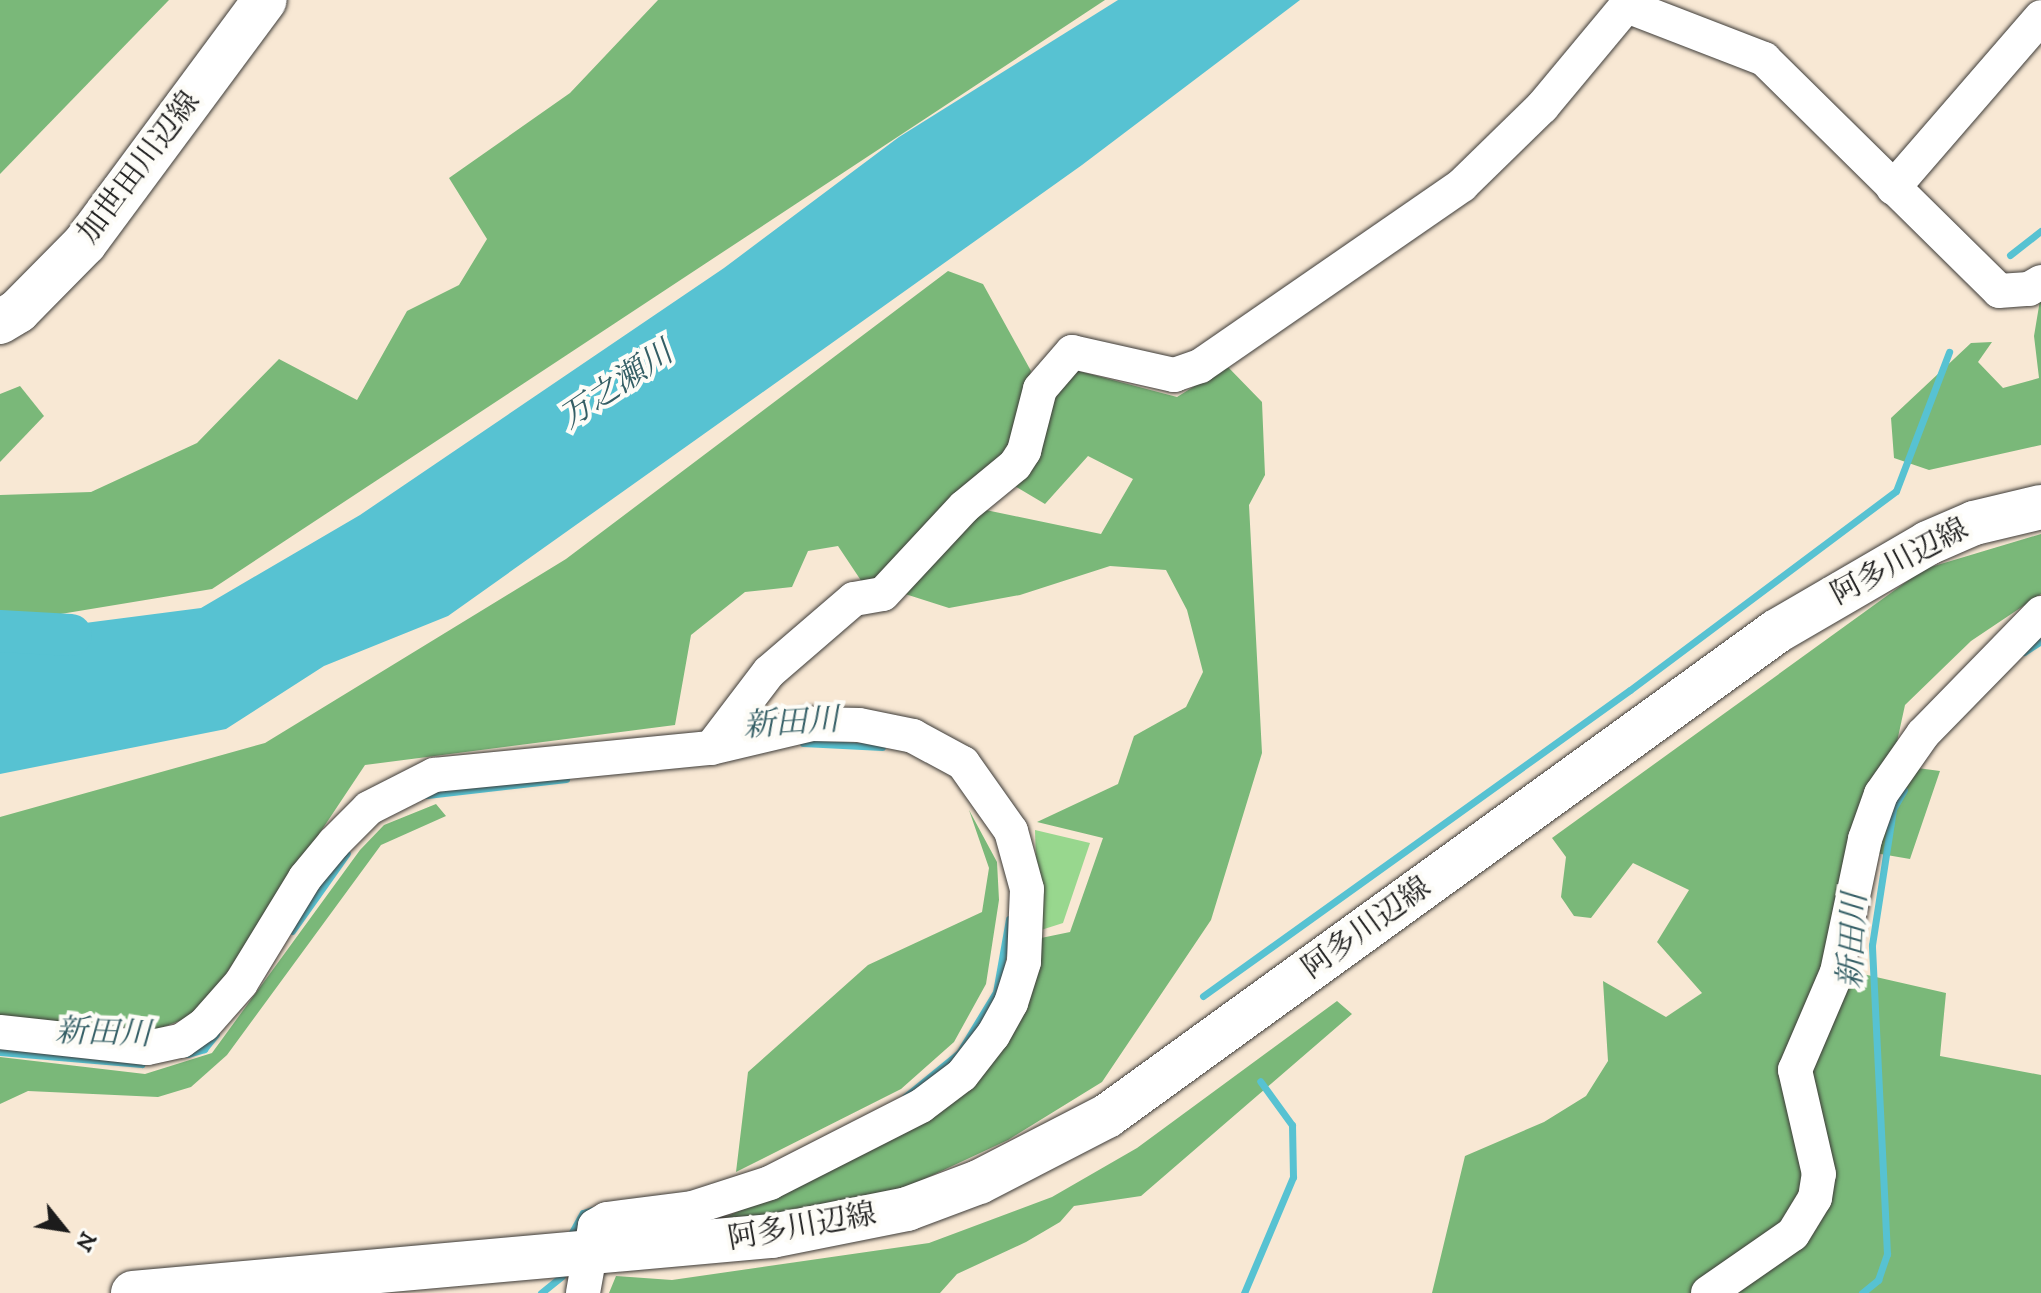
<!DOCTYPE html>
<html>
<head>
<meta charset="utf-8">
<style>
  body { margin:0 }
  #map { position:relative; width:2041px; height:1293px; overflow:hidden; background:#f8e8d4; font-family:"IM FELL DW Pica","Noto Serif JP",serif }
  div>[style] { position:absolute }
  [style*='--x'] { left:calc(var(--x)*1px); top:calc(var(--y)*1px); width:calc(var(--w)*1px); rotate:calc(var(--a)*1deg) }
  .green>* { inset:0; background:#98d78e }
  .forest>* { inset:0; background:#7ab879 }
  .water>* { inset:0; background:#57c2d2 }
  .stream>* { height:7px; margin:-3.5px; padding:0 3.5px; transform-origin:3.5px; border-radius:3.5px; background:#57c2d2 }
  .river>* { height:42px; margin:-21px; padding:0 21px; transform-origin:21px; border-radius:21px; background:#57c2d2 }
  .roads { filter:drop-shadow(0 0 2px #3d3b38) drop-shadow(0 0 2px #3d3b38) }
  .minor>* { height:34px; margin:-17px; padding:0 17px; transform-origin:17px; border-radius:17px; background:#fff }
  .major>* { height:44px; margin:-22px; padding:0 22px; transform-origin:22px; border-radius:22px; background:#fff }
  span { translate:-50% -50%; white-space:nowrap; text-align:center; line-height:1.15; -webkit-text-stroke:8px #fdfcf7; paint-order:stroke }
  .street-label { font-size:30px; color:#1c1c1c }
  .water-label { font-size:32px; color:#345e65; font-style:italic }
  .north { position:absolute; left:24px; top:1189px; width:80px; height:80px; -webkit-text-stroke:6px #fdfcf7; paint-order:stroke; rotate:120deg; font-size:22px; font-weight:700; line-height:32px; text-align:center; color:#1c1c1c }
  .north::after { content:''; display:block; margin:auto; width:28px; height:36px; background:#1c1c1c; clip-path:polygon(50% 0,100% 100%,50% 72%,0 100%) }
</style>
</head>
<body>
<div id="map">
  <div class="green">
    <i style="clip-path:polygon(1035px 830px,1090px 843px,1063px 923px,1038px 931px)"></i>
  </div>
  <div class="forest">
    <i style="clip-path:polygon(0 0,169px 0,0 174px)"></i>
    <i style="clip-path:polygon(658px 0,1105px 0,212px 589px,0 624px,0 495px,91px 492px,197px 443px,279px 359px,357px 400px,407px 311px,459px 285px,487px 239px,449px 178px,570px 93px)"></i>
    <i style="clip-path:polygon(948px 271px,983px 284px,1031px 371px,1007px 459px,880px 578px,864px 585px,838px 546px,808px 551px,792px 587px,745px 592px,691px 635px,675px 725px,365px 765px,200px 1013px,153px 1031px,0 1020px,0 817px,265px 743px,566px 559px)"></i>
    <i style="clip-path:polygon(2041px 294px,2041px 445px,1929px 470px,1894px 458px,1891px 418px,1971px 343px,1992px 342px,1978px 362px,2003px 388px,2039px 378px,2034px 336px)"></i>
    <i style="clip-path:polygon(1227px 366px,1262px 402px,1265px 475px,1249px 505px,1262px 753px,1211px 920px,1102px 1082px,1008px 1140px,890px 1195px,712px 1224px,938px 1114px,1041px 938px,1070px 932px,1103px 838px,1037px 822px,1118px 784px,1134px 736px,1186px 707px,1203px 672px,1187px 610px,1166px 570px,1110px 566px,1020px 595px,949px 608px,902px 593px,981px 509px,1101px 534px,1133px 479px,1088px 456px,1045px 504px,1013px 485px,1052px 389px,1071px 369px,1177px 397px)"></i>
    <i style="clip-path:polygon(20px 386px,44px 416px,0 462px,0 394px)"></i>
    <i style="clip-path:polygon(2041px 534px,2041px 594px,1971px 641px,1905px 705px,1895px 751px,1910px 767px,1940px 771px,1910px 859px,1875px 853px,1854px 972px,1946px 993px,1940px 1056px,2041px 1075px,2041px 1293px,1432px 1293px,1465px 1156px,1544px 1122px,1586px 1096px,1608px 1061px,1603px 981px,1666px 1017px,1702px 993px,1657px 942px,1689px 890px,1633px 863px,1591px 918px,1574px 916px,1561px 897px,1566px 857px,1552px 838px,1924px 569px)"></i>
    <i style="clip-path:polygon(436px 804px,446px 816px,381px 845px,227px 1055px,191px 1087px,158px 1097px,28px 1091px,0 1104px,0 1057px,145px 1074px,212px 1053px,360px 850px,384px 825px)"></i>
    <i style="clip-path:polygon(969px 810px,997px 862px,999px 900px,986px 984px,954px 1042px,901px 1089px,736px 1172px,748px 1072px,868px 965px,982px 912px,989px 868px)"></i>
    <i style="clip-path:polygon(1337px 1001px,1352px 1014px,1141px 1196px,1074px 1206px,1060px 1222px,1026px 1242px,957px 1274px,940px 1293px,609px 1293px,616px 1276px,672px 1280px,929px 1243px,1052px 1197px,1137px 1148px)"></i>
  </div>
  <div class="water">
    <i style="clip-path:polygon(1118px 0,1300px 0,1082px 165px,448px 616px,324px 666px,226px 729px,0 774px,0 634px,201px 608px,360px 515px,724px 268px,899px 137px)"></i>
  </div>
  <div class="stream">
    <i style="--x:2010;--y:255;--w:39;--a:-38"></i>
    <i style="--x:2024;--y:652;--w:20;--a:-33"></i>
    <i style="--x:803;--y:743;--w:79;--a:2.9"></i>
    <i style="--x:427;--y:795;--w:140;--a:-6.6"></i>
    <i style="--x:292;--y:931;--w:95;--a:-54.8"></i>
    <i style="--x:1203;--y:996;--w:525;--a:-35.63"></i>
    <i style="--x:1630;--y:690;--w:332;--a:-36.8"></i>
    <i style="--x:1896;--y:491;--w:149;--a:-69.1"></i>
    <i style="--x:0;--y:1052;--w:142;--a:4.9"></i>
    <i style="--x:188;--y:1054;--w:17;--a:-17"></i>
    <i style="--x:204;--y:1049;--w:19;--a:-51"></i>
    <i style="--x:905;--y:1097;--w:70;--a:-39.2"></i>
    <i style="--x:959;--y:1053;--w:71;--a:-58.8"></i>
    <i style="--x:996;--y:992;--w:74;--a:-79.9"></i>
    <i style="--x:570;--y:1236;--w:26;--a:-61"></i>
    <i style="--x:583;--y:1213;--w:9;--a:-18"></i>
    <i style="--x:541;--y:1293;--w:27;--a:-39"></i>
    <i style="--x:1244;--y:1293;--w:126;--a:-67.1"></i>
    <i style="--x:1293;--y:1177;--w:52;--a:-91.1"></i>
    <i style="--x:1292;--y:1125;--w:54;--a:-126"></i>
    <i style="--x:1862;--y:1293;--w:21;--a:-39"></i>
    <i style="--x:1878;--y:1280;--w:28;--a:-71"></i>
    <i style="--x:1887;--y:1254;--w:309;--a:-92.8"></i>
    <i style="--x:1872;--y:945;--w:138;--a:-81.2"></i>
    <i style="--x:1893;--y:809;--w:22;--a:-60"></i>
  </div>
  <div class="river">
    <i style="--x:0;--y:631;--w:71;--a:3.2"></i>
  </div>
  <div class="roads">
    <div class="minor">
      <i style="--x:1627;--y:6;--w:147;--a:21.1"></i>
      <i style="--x:1764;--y:59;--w:330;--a:44.6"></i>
      <i style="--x:1999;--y:291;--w:30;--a:-4"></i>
      <i style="--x:2029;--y:289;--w:14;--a:-30"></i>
      <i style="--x:1893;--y:188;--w:226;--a:-49.1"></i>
      <i style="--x:711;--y:748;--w:96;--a:-52.7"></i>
      <i style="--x:769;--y:672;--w:112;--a:-40.7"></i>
      <i style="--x:854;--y:599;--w:29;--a:-10"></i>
      <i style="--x:883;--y:594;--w:119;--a:-47"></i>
      <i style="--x:964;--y:507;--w:66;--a:-39.5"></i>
      <i style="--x:1015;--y:465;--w:17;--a:-57"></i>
      <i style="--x:1024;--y:451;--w:64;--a:-75.5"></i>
      <i style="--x:1040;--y:389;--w:49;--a:-49.1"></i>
      <i style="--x:1072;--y:352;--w:105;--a:12.7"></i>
      <i style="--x:1174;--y:375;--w:28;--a:-19"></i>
      <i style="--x:1200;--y:366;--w:318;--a:-34.6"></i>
      <i style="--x:1462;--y:185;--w:112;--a:-44.3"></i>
      <i style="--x:1542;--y:107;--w:139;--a:-50.2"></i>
      <i style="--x:0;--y:1032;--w:148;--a:6.2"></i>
      <i style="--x:147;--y:1048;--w:35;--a:-12"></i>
      <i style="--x:181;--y:1041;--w:28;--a:-35"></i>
      <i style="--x:204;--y:1025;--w:56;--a:-48.6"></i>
      <i style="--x:241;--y:983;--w:123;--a:-58.6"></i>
      <i style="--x:305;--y:878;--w:45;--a:-50.4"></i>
      <i style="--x:334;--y:843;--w:49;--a:-45"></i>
      <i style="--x:369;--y:808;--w:73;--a:-26.9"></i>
      <i style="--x:434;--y:775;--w:278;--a:-5.6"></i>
      <i style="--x:711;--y:748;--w:104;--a:-13.4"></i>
      <i style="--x:812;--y:724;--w:47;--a:1.2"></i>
      <i style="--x:859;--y:725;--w:55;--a:11.5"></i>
      <i style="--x:913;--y:736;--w:57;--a:28.4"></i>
      <i style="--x:963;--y:763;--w:83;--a:54.8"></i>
      <i style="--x:1011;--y:831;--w:60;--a:74.6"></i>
      <i style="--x:1027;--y:889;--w:73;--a:92.4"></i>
      <i style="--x:1024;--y:962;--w:43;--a:107.6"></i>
      <i style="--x:1011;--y:1003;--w:37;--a:119"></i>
      <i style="--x:993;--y:1035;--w:51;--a:127.8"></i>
      <i style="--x:962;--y:1075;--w:51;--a:142.9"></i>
      <i style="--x:921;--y:1106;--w:169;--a:153"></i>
      <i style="--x:770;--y:1183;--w:82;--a:162.2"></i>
      <i style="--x:692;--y:1208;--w:86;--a:172.6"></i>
      <i style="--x:607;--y:1219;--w:14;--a:150"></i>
      <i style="--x:595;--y:1226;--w:68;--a:100.2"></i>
      <i style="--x:1708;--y:1293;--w:103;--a:-34.8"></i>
      <i style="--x:1793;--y:1234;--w:42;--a:-58.6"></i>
      <i style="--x:1815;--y:1198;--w:24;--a:-81"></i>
      <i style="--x:1819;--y:1174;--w:107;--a:-103"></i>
      <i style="--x:1795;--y:1070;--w:107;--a:-66.8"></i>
      <i style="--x:1837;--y:972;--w:136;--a:-78.1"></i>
      <i style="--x:1865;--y:839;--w:48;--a:-70.4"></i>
      <i style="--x:1881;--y:794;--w:73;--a:-55"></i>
      <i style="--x:1923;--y:734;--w:169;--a:-45.7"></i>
    </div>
    <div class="major">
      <i style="--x:0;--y:322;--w:21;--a:-31"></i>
      <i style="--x:18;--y:311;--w:95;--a:-45.4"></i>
      <i style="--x:85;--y:243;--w:302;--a:-53.5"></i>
      <i style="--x:133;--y:1293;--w:642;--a:-5.1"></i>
      <i style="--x:772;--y:1236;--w:138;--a:-11.3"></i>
      <i style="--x:907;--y:1209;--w:77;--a:-20.6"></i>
      <i style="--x:979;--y:1182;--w:144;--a:-27.3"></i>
      <i style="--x:1107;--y:1116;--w:827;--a:-35.9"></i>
      <i style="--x:1777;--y:631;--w:175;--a:-30.2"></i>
      <i style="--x:1928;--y:543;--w:50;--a:-23.5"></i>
      <i style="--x:1974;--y:523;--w:69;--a:-13.4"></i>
    </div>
  </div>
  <div class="street-label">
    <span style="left:140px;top:168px;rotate:-53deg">加世田川辺線</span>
    <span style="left:1900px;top:563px;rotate:-28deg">阿多川辺線</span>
    <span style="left:1367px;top:929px;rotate:-36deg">阿多川辺線</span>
    <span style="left:802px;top:1228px;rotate:-10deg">阿多川辺線</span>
  </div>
  <div class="water-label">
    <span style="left:617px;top:386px;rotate:-34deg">万之瀬川</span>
    <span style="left:791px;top:724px;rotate:-4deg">新田川</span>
    <span style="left:1854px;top:941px;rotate:-87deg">新田川</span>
    <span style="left:103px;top:1034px;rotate:2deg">新田川</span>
  </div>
  <div class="north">N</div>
</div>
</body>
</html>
